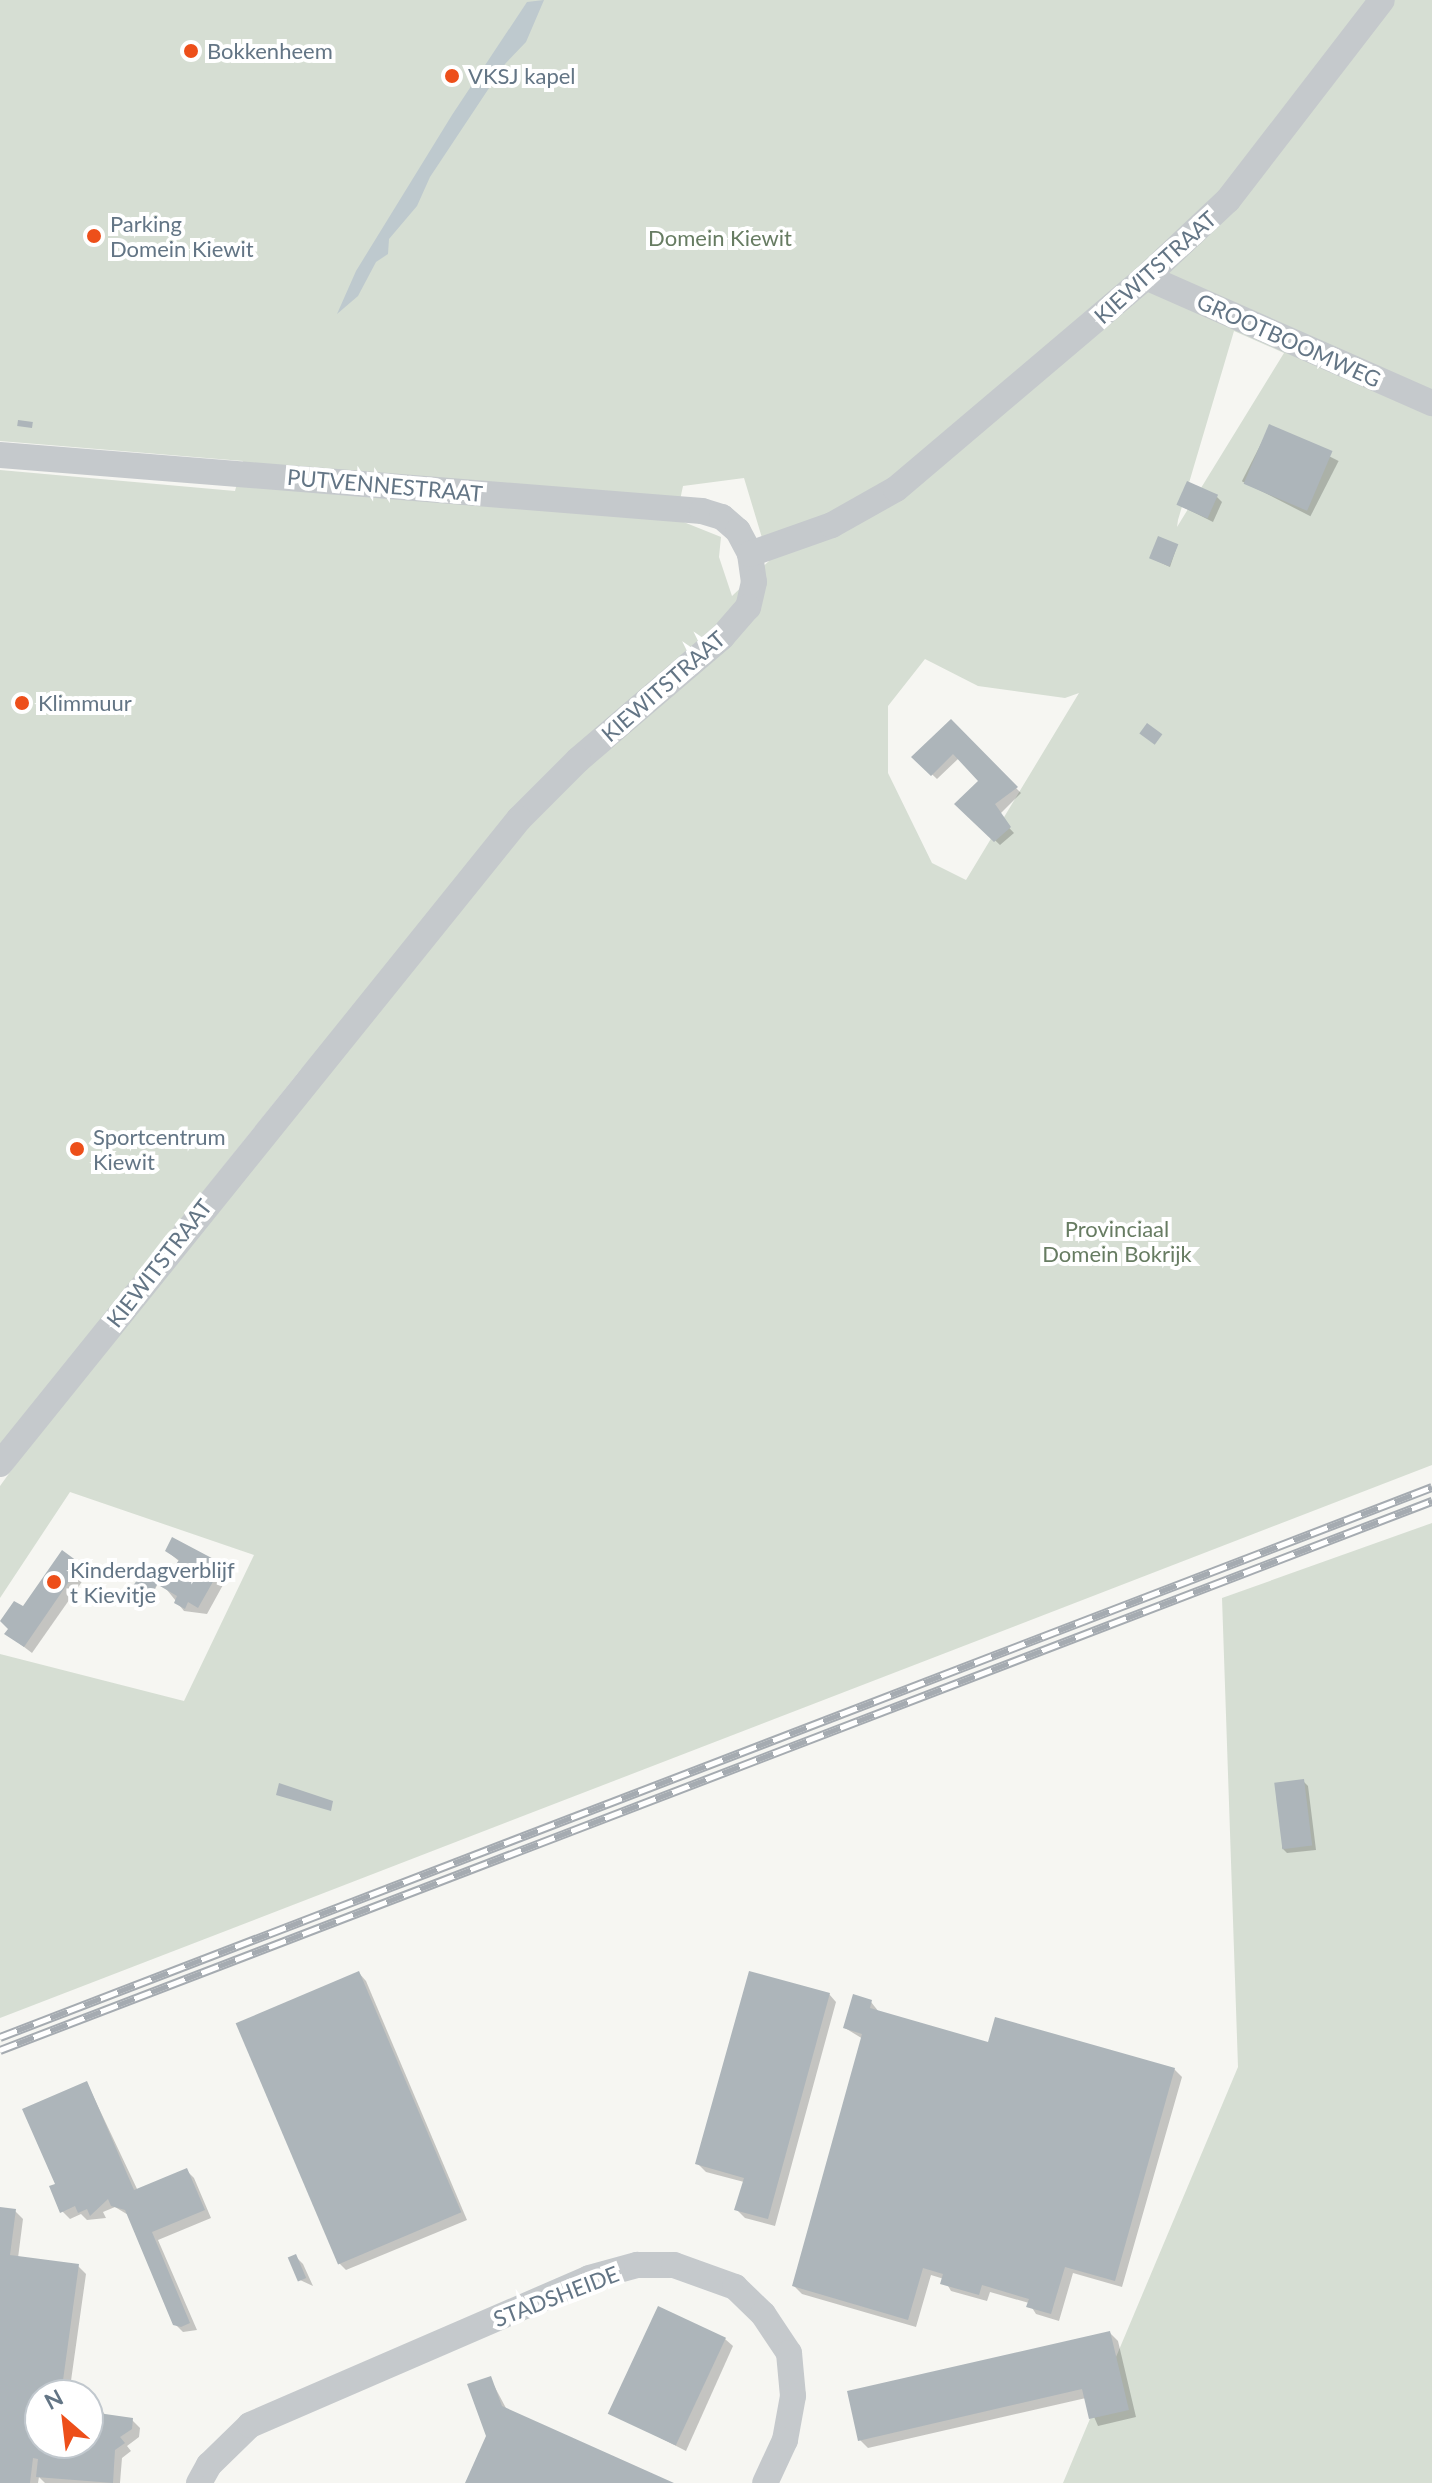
<!DOCTYPE html>
<html>
<head>
<meta charset="utf-8">
<style>
  body { margin:0 }
  #map { position:relative; width:1432px; height:2483px; overflow:hidden; background:#f6f6f2; font-family:Lato,sans-serif }
  div>[style] { position:absolute }
  [style*='--x'] { left:calc(var(--x)*1px); top:calc(var(--y)*1px); width:calc(var(--w)*1px); rotate:calc(var(--a)*1deg) }
  .green>* { inset:0; background:#d6ded3 }
  .water>* { inset:0; background:#bec9ce }
  .shadow>* { inset:0; background:#0003; transform-origin:0 0 }
  .building>* { inset:0; background:#adb5ba; transform-origin:0 0 }
  .round { border-radius:50% }
  .street>* { height:26px; margin:-13px; padding:0 13px; transform-origin:13px; border-radius:13px; background:#c5c9cc }
  .rail>* { height:9px; margin-top:-4.5px; transform-origin:0; background:repeating-linear-gradient(90deg,#fff 0 18px,#a5abb1 0 36px); box-sizing:border-box; border-block:2px solid #a5abb1 }
  .dots>* { width:22px; height:22px; translate:-50% -50%; box-sizing:border-box; border:4px solid #fff; border-radius:50% }
  span { translate:-50% -50%; white-space:nowrap; text-align:center; line-height:1.15; -webkit-text-stroke:8px #fff; paint-order:stroke }
  .poi-label { font-size:22px; color:#637585 }
  .left { translate:0 -50%; text-align:left }
  .park-label { font-size:22px; color:#677c62 }
  .street-label { font-size:22px; color:#637585 }
  .north { position:absolute; left:24px; top:2379px; width:80px; height:80px; box-sizing:border-box; background:#fff; border:2px solid #c1c8ce; border-radius:50%; rotate:332deg; font-size:22px; font-weight:700; line-height:32px; text-align:center; color:#637585 }
  .north::after { content:''; display:block; margin:auto; width:28px; height:36px; background:#ed4f1a; clip-path:polygon(50% 0,100% 100%,50% 72%,0 100%) }
</style>
</head>
<body>
<div id="map">
  <div class="green">
    <i style="clip-path:polygon(evenodd,0 0,1432px 0,1432px 1465px,0 2018px,0 1654px,184px 1701px,254px 1555px,70px 1492px,0 1598px,0 1486px,302px 1068px,0 1446px,0 470px,235px 491px,243px 461px,0 441px,0 0,1234px 331px,1284px 353px,1177px 527px,1178px 520px,1234px 331px,0 0,744px 478px,769px 561px,732px 596px,719px 557px,721px 537px,676px 519px,683px 486px,744px 478px,0 0,925px 659px,978px 686px,1065px 698px,1079px 693px,966px 880px,932px 863px,888px 773px,888px 706px,925px 659px)"></i>
    <i style="clip-path:polygon(1432px 1523px,1432px 2483px,1063px 2483px,1238px 2067px,1222px 1598px)"></i>
  </div>
  <div class="water">
    <i style="clip-path:polygon(544px 0,526px 42px,505px 64px,430px 177px,417px 206px,389px 239px,388px 254px,376px 262px,358px 296px,337px 314px,356px 271px,452px 115px,527px 2px)"></i>
  </div>
  <div class="shadow">
    <i style="left:188px;top:46px;width:13px;height:9px;rotate:23deg"></i>
    <i style="left:1270px;top:426px;width:77px;height:62px;rotate:27deg"></i>
    <i style="clip-path:polygon(1217px 497px,1222px 502px,1213px 522px,1179px 505px)"></i>
    <i style="clip-path:polygon(1177px 546px,1170px 567px,1153px 559px)"></i>
    <i style="clip-path:polygon(951px 722px,1021px 793px,998px 816px,1014px 833px,1000px 845px,957px 804px,980px 782px,959px 758px,937px 779px,914px 757px)"></i>
    <i style="clip-path:polygon(167px 1551px,221px 1566px,229px 1574px,207px 1614px,184px 1611px,163px 1585px,180px 1562px)"></i>
    <i style="clip-path:polygon(80px 1565px,88px 1573px,32px 1653px,7px 1634px,24px 1609px)"></i>
    <i style="clip-path:polygon(157px 1585px,148px 1605px,133px 1596px)"></i>
    <i style="clip-path:polygon(1303px 1781px,1308px 1786px,1316px 1850px,1287px 1853px,1282px 1848px)"></i>
    <i style="clip-path:polygon(359px 1973px,366px 1981px,467px 2220px,346px 2270px,338px 2262px)"></i>
    <i style="clip-path:polygon(829px 1994px,836px 2002px,775px 2226px,745px 2218px,737px 2210px,744px 2182px,706px 2172px,698px 2164px)"></i>
    <i style="clip-path:polygon(871px 2002px,879px 2012px,989px 2045px,1174px 2069px,1182px 2077px,1122px 2287px,1073px 2273px,1059px 2321px,1036px 2314px,1029px 2303px,990px 2292px,987px 2301px,951px 2291px,944px 2279px,931px 2275px,916px 2327px,802px 2294px,794px 2286px,863px 2039px,845px 2028px)"></i>
    <i style="clip-path:polygon(87px 2083px,138px 2191px,186px 2170px,194px 2178px,211px 2218px,158px 2240px,197px 2330px,183px 2332px,175px 2324px,130px 2216px,115px 2207px,103px 2212px,106px 2218px,87px 2220px,81px 2214px,70px 2219px,62px 2211px,58px 2185px)"></i>
    <i style="clip-path:polygon(0 2209px,15px 2211px,23px 2219px,18px 2258px,78px 2266px,86px 2274px,69px 2395px,40px 2395px,40px 2443px,88px 2443px,88px 2403px,98px 2405px,106px 2416px,132px 2420px,140px 2428px,139px 2437px,127px 2446px,131px 2451px,122px 2458px,120px 2483px,45px 2483px,39px 2477px,38px 2483px,0 2483px)"></i>
    <i style="clip-path:polygon(295px 2256px,303px 2264px,313px 2286px,300px 2280px,291px 2258px)"></i>
    <i style="clip-path:polygon(1110px 2333px,1118px 2341px,1136px 2417px,1098px 2426px,1086px 2398px,868px 2448px,860px 2440px)"></i>
    <i style="clip-path:polygon(725px 2339px,733px 2346px,686px 2451px,612px 2413px)"></i>
    <i style="clip-path:polygon(490px 2378px,507px 2410px,669px 2483px,468px 2483px,488px 2436px)"></i>
  </div>
  <div class="building">
    <i class="round" style="left:182px;top:42px;width:18px;height:18px"></i>
    <i style="left:447px;top:68px;width:13px;height:12px;rotate:13deg"></i>
    <i style="left:18px;top:420px;width:15px;height:6px;rotate:8deg"></i>
    <i style="left:1269px;top:424px;width:69px;height:65px;rotate:23deg"></i>
    <i style="left:1187px;top:481px;width:34px;height:26px;rotate:24deg"></i>
    <i style="left:1158px;top:536px;width:22px;height:24px;rotate:22deg"></i>
    <i style="left:18px;top:697px;width:10px;height:11px"></i>
    <i style="clip-path:polygon(951px 719px,1018px 787px,995px 804px,1011px 827px,994px 842px,954px 804px,978px 781px,953px 754px,931px 776px,911px 757px)"></i>
    <i style="left:1147px;top:723px;width:19px;height:13px;rotate:36deg"></i>
    <i style="clip-path:polygon(172px 1537px,223px 1564px,198px 1608px,188px 1602px,185px 1609px,174px 1603px,177px 1596px,160px 1586px,179px 1560px,165px 1551px)"></i>
    <i style="clip-path:polygon(62px 1550px,81px 1564px,24px 1647px,4px 1634px,8px 1629px,0 1621px,14px 1601px,23px 1606px)"></i>
    <i style="left:142px;top:1573px;width:19px;height:25px;rotate:35deg"></i>
    <i style="left:1304px;top:1779px;width:67px;height:30px;rotate:83deg"></i>
    <i style="clip-path:polygon(279px 1783px,333px 1801px,331px 1811px,276px 1795px)"></i>
    <i style="left:359px;top:1971px;width:262px;height:134px;rotate:67deg"></i>
    <i style="clip-path:polygon(749px 1971px,830px 1993px,768px 2219px,734px 2210px,744px 2178px,695px 2164px)"></i>
    <i style="clip-path:polygon(853px 1994px,872px 2000px,870px 2008px,988px 2042px,995px 2017px,1175px 2068px,1115px 2281px,1065px 2267px,1051px 2314px,1026px 2307px,1029px 2299px,982px 2285px,979px 2295px,940px 2284px,943px 2274px,923px 2268px,908px 2320px,792px 2286px,862px 2034px,843px 2028px)"></i>
    <i style="clip-path:polygon(87px 2081px,134px 2190px,187px 2168px,205px 2210px,152px 2232px,190px 2323px,181px 2327px,173px 2325px,125px 2210px,111px 2206px,108px 2199px,90px 2216px,87px 2209px,78px 2213px,75px 2206px,60px 2213px,49px 2186px,55px 2184px,22px 2109px)"></i>
    <i style="clip-path:polygon(0 2207px,16px 2209px,10px 2255px,79px 2264px,61px 2395px,40px 2395px,40px 2443px,88px 2443px,88px 2401px,99px 2403px,98px 2413px,133px 2418px,132px 2429px,120px 2437px,125px 2443px,115px 2450px,113px 2483px,36px 2477px,38px 2459px,33px 2458px,30px 2483px,0 2483px)"></i>
    <i style="left:296px;top:2254px;width:26px;height:9px;rotate:67deg"></i>
    <i style="left:658px;top:2306px;width:75px;height:119px;rotate:25deg"></i>
    <i style="clip-path:polygon(1110px 2331px,1129px 2410px,1089px 2419px,1082px 2389px,858px 2441px,847px 2391px)"></i>
    <i style="clip-path:polygon(491px 2376px,502px 2406px,674px 2483px,465px 2483px,486px 2436px,467px 2384px)"></i>
  </div>
  <div class="street">
    <i style="--x:1146;--y:277;--w:313;--a:23.8"></i>
    <i style="--x:0;--y:455;--w:704;--a:4.56"></i>
    <i style="--x:702;--y:511;--w:21;--a:17"></i>
    <i style="--x:722;--y:517;--w:21;--a:41"></i>
    <i style="--x:738;--y:531;--w:26;--a:62"></i>
    <i style="--x:750;--y:554;--w:28;--a:82"></i>
    <i style="--x:754;--y:582;--w:26;--a:103"></i>
    <i style="--x:748;--y:607;--w:40;--a:131"></i>
    <i style="--x:722;--y:637;--w:189;--a:139.5"></i>
    <i style="--x:578;--y:760;--w:83;--a:135"></i>
    <i style="--x:519;--y:819;--w:828;--a:128.82"></i>
    <i style="--x:750;--y:554;--w:87;--a:-19.5"></i>
    <i style="--x:832;--y:525;--w:73;--a:-29.4"></i>
    <i style="--x:896;--y:489;--w:328;--a:-40.3"></i>
    <i style="--x:1146;--y:277;--w:112;--a:-43.2"></i>
    <i style="--x:1228;--y:200;--w:252;--a:-52.4"></i>
    <i style="--x:199;--y:2483;--w:21;--a:-61"></i>
    <i style="--x:209;--y:2465;--w:57;--a:-44.3"></i>
    <i style="--x:250;--y:2425;--w:369;--a:-23.4"></i>
    <i style="--x:589;--y:2278;--w:50;--a:-15.2"></i>
    <i style="--x:637;--y:2265;--w:37;--a:0"></i>
    <i style="--x:674;--y:2265;--w:65;--a:19.8"></i>
    <i style="--x:735;--y:2287;--w:39;--a:44"></i>
    <i style="--x:763;--y:2314;--w:47;--a:56.3"></i>
    <i style="--x:789;--y:2353;--w:43;--a:84.7"></i>
    <i style="--x:793;--y:2396;--w:45;--a:100.3"></i>
    <i style="--x:785;--y:2440;--w:47;--a:114.9"></i>
  </div>
  <div class="rail">
    <i style="--x:0;--y:2037;--w:1534;--a:-21.01"></i>
    <i style="--x:0;--y:2050;--w:1534;--a:-20.98"></i>
  </div>
  <div class="dots">
    <i style="left:191px;top:51px;background:#ed4f1a"></i>
    <i style="left:452px;top:76px;background:#ed4f1a"></i>
    <i style="left:94px;top:236px;background:#ed4f1a"></i>
    <i style="left:22px;top:703px;background:#ed4f1a"></i>
    <i style="left:77px;top:1149px;background:#ed4f1a"></i>
    <i style="left:54px;top:1582px;background:#ed4f1a"></i>
  </div>
  <div class="poi-label">
    <span class="left" style="left:207px;top:51px">Bokkenheem</span>
    <span class="left" style="left:468px;top:76px">VKSJ kapel</span>
    <span class="left" style="left:110px;top:236px">Parking<br>Domein Kiewit</span>
    <span class="left" style="left:38px;top:703px">Klimmuur</span>
    <span class="left" style="left:93px;top:1149px">Sportcentrum<br>Kiewit</span>
    <span class="left" style="left:70px;top:1582px">Kinderdagverblijf<br>t Kievitje</span>
  </div>
  <div class="park-label">
    <span style="left:720px;top:238px">Domein Kiewit</span>
    <span style="left:1117px;top:1241px">Provinciaal<br>Domein Bokrijk</span>
  </div>
  <div class="street-label">
    <span style="left:1155px;top:267px;rotate:-42deg">KIEWITSTRAAT</span>
    <span style="left:1289px;top:340px;rotate:24deg">GROOTBOOMWEG</span>
    <span style="left:385px;top:485px;rotate:5deg">PUTVENNESTRAAT</span>
    <span style="left:663px;top:686px;rotate:-41deg">KIEWITSTRAAT</span>
    <span style="left:159px;top:1263px;rotate:-52deg">KIEWITSTRAAT</span>
    <span style="left:556px;top:2296px;rotate:-21deg">STADSHEIDE</span>
  </div>
  <div class="north">N</div>
</div>
</body>
</html>
